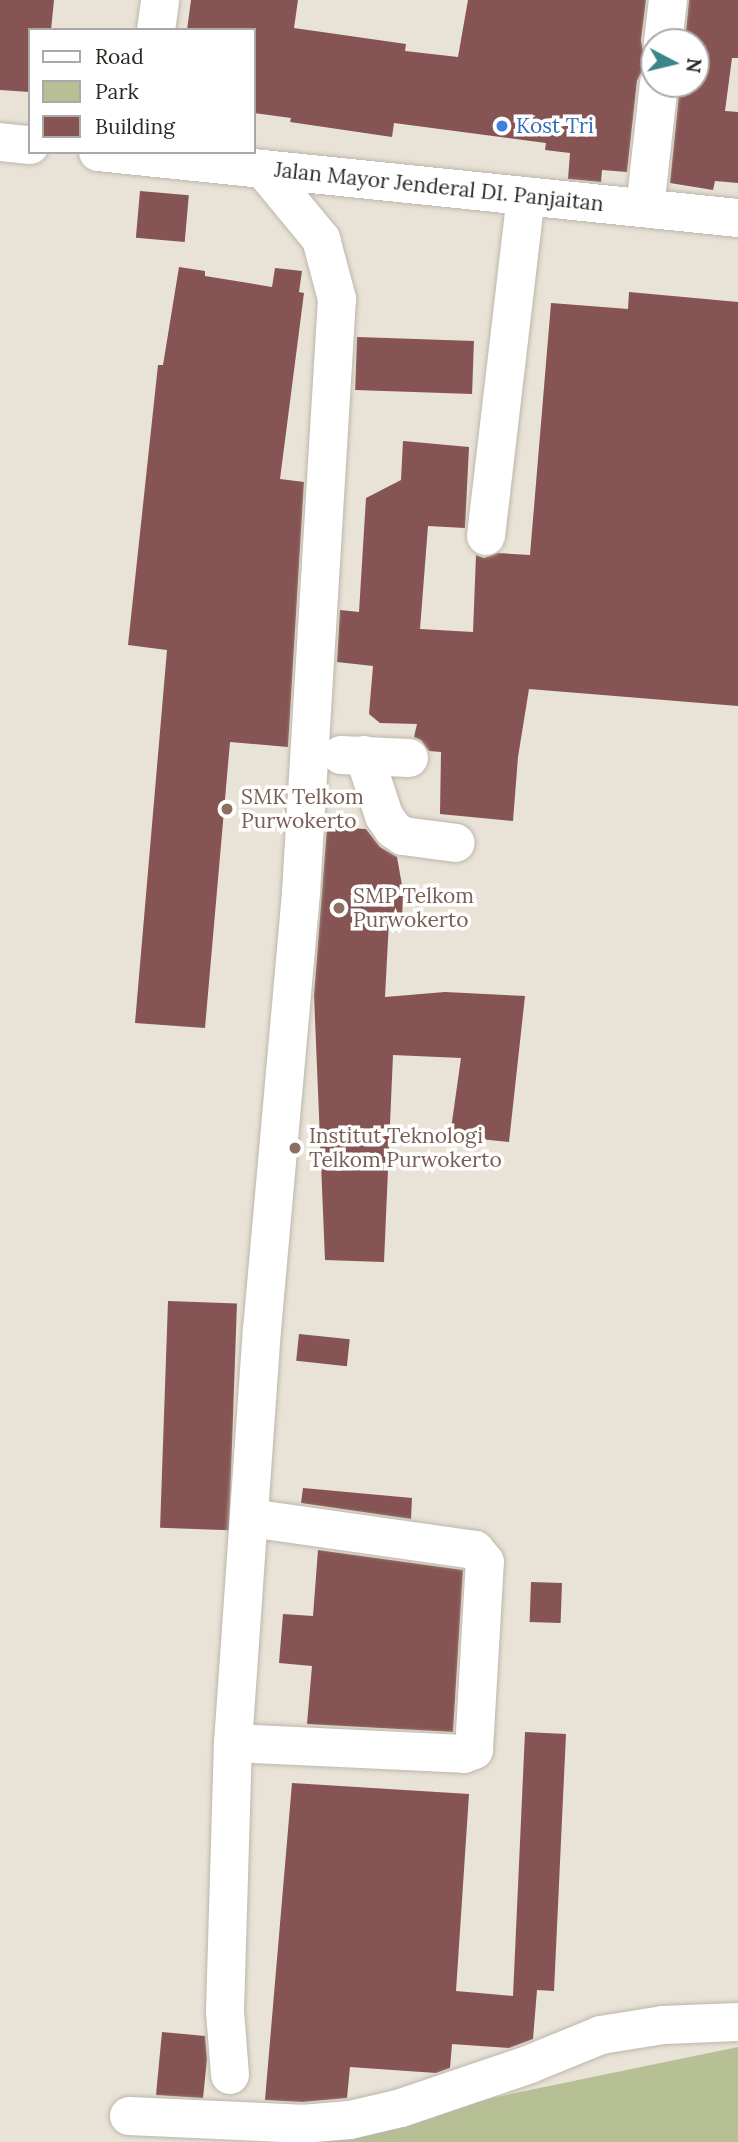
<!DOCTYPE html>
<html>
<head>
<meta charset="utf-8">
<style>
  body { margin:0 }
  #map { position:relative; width:738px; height:2142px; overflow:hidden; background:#e9e2d6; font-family:Lora,serif }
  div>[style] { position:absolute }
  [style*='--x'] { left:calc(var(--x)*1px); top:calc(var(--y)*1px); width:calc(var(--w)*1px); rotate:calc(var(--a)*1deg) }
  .green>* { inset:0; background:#b7bf95 }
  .building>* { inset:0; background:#855453; transform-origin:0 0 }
  .roads { filter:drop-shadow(0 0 2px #bdb6ab) drop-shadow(0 0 2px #bdb6ab) }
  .minor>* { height:38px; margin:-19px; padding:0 19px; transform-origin:19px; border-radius:19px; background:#fff }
  .dots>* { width:19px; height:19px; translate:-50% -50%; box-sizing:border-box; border:4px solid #fff; border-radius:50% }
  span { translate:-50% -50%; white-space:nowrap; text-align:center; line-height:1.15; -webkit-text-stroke:7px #fff; paint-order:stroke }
  .shop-label { font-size:21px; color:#366cbe }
  .left { translate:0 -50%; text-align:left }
  .street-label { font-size:21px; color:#2b2924 }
  .education-label { font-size:21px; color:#785e54 }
  .legend { position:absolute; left:28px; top:28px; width:228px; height:126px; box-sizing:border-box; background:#fff; border:2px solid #aaa9a7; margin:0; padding:9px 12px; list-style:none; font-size:21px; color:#2b2924 }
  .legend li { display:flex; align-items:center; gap:14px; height:35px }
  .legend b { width:35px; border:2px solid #aaa9a7 }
  .north { position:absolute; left:640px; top:28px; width:70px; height:70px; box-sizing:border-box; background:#fff; border:2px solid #aaa9a7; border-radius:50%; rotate:97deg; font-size:19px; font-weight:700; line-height:28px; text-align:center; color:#2b2924 }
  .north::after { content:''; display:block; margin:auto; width:24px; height:32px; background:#3c8589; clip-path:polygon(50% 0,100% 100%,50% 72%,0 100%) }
</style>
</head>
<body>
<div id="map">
  <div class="green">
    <i style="clip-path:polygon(738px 2047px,738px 2142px,319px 2142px,322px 2133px)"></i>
  </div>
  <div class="building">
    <i style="clip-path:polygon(0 0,54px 0,51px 30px,30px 30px,30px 92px,0 90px)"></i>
    <i style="clip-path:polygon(191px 0,298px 0,294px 28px,406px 44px,405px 51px,458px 57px,468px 0,646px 0,641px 40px,643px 51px,654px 63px,642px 71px,637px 81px,627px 172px,602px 170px,601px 182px,568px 179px,570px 153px,545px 150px,546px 143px,394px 123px,392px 137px,290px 122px,291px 118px,254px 113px,254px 30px,187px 30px)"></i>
    <i style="clip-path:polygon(689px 0,738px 0,738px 58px,732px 58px,725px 111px,738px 112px,738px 183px,715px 181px,713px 190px,670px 183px,680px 84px,696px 84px,696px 42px,685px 42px)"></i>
    <i style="left:140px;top:191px;width:49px;height:47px;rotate:5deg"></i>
    <i style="clip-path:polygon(179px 267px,205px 271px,205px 276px,272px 287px,275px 268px,302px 271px,299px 292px,304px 293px,280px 479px,304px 482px,288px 747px,230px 742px,205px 1028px,135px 1023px,167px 650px,128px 645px,158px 365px,163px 365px)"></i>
    <i style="clip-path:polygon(629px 292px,738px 302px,738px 706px,529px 689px,518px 757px,513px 821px,440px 814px,441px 752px,429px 751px,421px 740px,414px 737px,417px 724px,380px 723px,369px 714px,373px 666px,337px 662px,340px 610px,359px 612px,366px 498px,401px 480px,403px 441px,469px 447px,465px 528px,428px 526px,420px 629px,473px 632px,476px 555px,484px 558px,498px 553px,530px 555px,551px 303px,628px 309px)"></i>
    <i style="left:357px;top:337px;width:117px;height:53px;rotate:2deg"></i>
    <i style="clip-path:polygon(327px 827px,366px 829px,380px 847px,397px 857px,403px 891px,402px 921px,389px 921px,385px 997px,445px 992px,525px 996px,509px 1142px,450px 1136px,461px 1058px,393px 1055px,384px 1262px,325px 1260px,314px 995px)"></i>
    <i style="left:168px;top:1301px;width:69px;height:227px;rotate:2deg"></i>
    <i style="left:299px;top:1334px;width:51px;height:27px;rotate:6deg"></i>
    <i style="clip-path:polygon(303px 1488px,412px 1498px,411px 1519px,301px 1503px)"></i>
    <i style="clip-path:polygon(318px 1550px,463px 1570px,453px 1732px,307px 1724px,312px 1666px,279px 1663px,283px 1614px,313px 1616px)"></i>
    <i style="left:531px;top:1582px;width:31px;height:40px;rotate:2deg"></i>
    <i style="clip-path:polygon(525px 1732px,566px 1734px,554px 1991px,537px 1990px,533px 2039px,509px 2048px,452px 2044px,450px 2068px,436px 2073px,350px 2067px,347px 2098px,302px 2102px,265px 2100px,292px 1783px,469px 1794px,456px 1991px,513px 1996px)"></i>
    <i style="clip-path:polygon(162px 2032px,205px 2036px,207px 2059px,203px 2098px,156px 2095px)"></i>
  </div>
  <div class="roads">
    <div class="minor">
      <i style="--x:156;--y:30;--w:30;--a:-82"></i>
      <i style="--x:663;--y:42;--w:42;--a:-83.2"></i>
      <i style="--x:0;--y:142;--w:30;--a:6"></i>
      <i style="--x:98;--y:152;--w:643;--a:5.89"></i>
      <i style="--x:645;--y:208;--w:125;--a:-83.6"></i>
      <i style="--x:486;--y:536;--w:342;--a:-83.3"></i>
      <i style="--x:341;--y:755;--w:68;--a:2.5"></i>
      <i style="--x:364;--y:755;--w:64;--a:71.8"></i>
      <i style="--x:384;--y:816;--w:16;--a:55"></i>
      <i style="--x:393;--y:829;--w:12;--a:35"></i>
      <i style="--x:403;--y:836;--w:53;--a:7.5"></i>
      <i style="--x:233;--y:1743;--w:231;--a:2.7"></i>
      <i style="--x:464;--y:1754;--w:11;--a:-22"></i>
      <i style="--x:474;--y:1750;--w:188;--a:-86.7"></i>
      <i style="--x:485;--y:1562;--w:16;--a:-130"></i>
      <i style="--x:475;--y:1550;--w:228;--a:-171.9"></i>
      <i style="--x:230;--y:2075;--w:64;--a:-94.5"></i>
      <i style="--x:225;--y:2011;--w:268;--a:-88.3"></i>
      <i style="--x:233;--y:1743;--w:414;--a:-86"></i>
      <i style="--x:262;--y:1330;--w:440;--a:-84.9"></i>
      <i style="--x:301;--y:892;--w:594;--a:-86.53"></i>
      <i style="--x:337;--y:299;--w:62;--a:-104.9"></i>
      <i style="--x:321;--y:239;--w:91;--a:-129.6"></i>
      <i style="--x:129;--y:2116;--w:173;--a:2.6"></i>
      <i style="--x:302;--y:2124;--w:48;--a:-4.8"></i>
      <i style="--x:350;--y:2120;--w:52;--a:-13.2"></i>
      <i style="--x:401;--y:2108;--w:136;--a:-18.8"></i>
      <i style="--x:530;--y:2064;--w:77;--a:-22.2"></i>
      <i style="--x:601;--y:2035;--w:63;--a:-9.2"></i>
      <i style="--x:663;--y:2025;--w:75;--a:-2.3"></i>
    </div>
  </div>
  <div class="dots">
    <i style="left:502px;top:126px;background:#3f7fe0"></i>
    <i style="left:227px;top:809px;background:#8d6e63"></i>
    <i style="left:339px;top:908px;background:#8d6e63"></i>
    <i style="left:295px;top:1148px;background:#8d6e63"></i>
  </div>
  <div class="shop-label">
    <span class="left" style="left:516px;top:126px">Kost Tri</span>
  </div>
  <div class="street-label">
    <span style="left:439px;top:187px;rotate:6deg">Jalan Mayor Jenderal DI. Panjaitan</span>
  </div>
  <div class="education-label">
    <span class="left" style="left:241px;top:809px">SMK Telkom<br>Purwokerto</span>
    <span class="left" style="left:353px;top:908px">SMP Telkom<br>Purwokerto</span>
    <span class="left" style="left:309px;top:1148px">Institut Teknologi<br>Telkom Purwokerto</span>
  </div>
  <ul class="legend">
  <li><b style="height:9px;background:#fff"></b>Road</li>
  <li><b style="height:19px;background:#b7bf95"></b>Park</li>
  <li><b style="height:19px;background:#855453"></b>Building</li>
  </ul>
  <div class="north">N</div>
</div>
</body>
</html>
